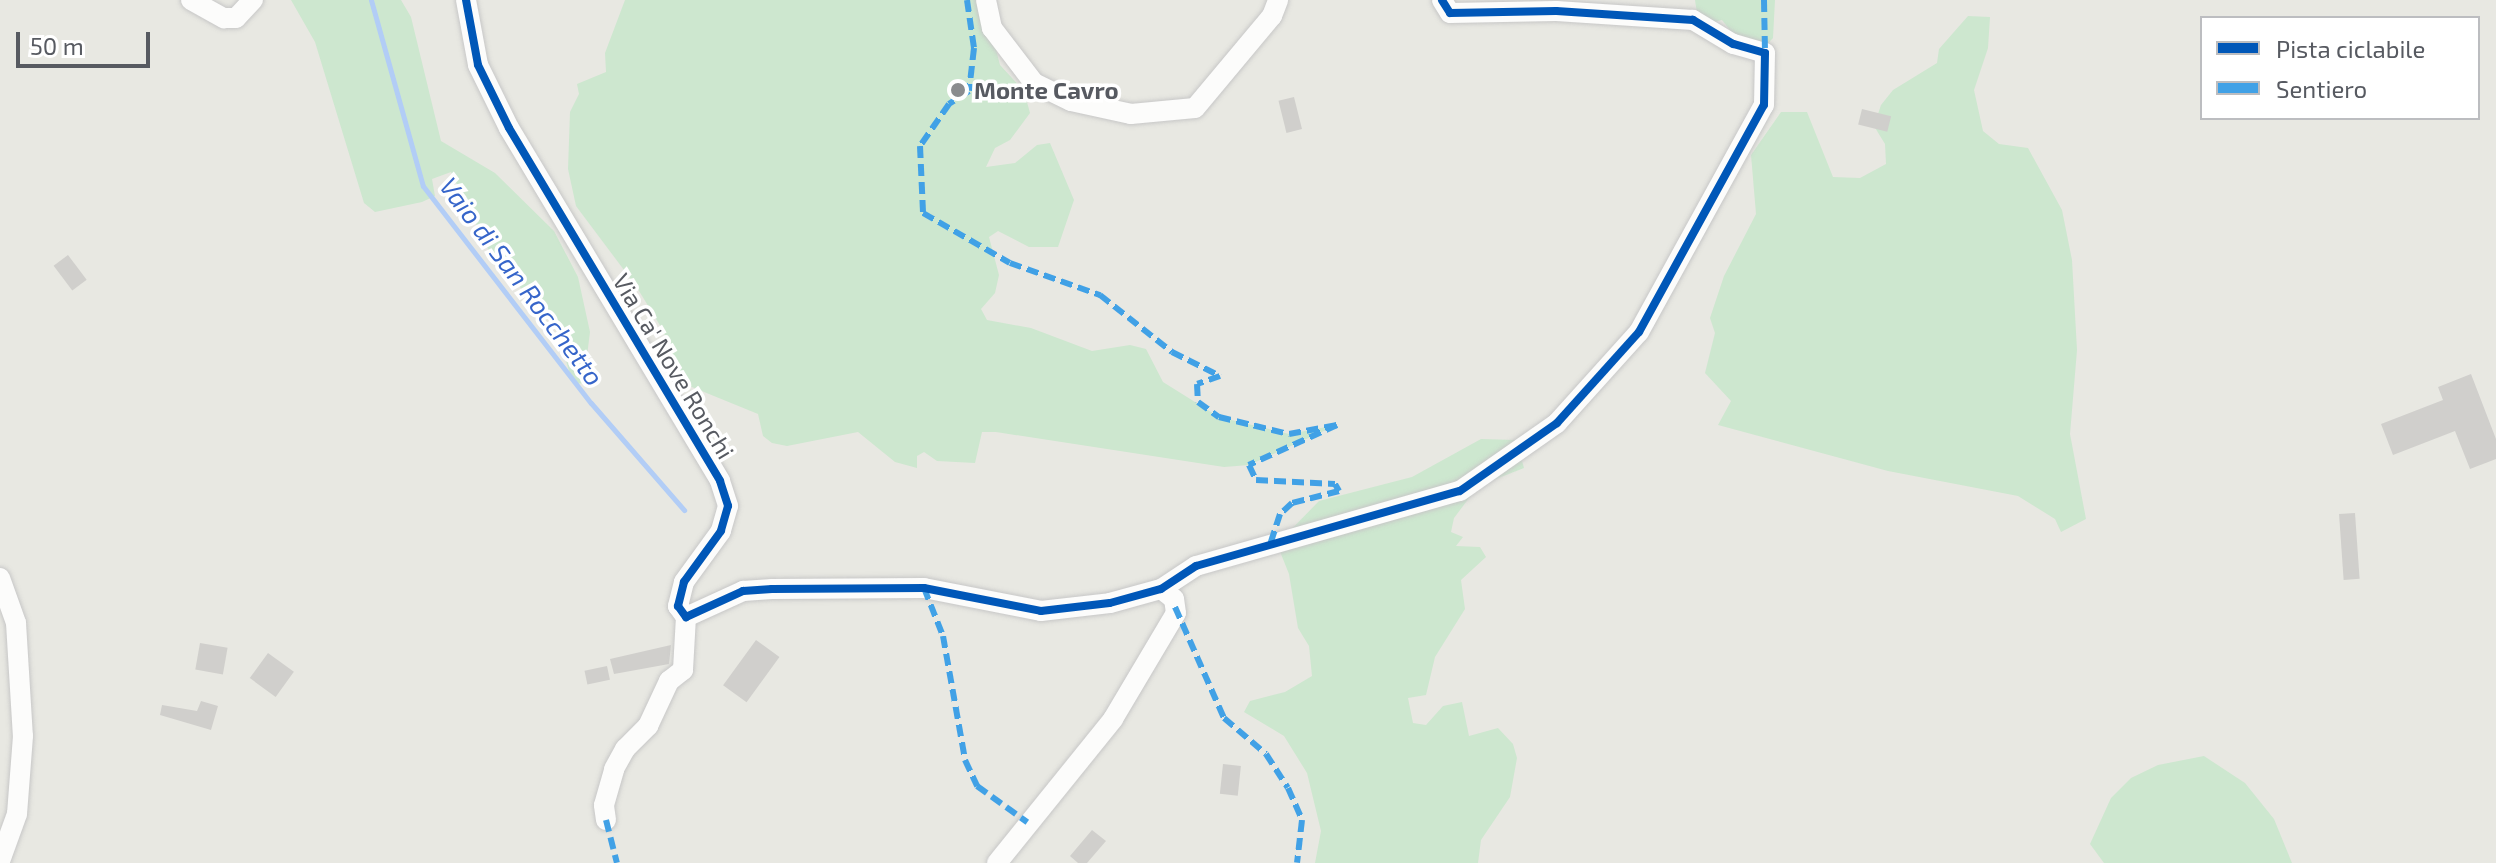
<!DOCTYPE html>
<html>
<head>
<meta charset="utf-8">
<style>
  body { margin:0 }
  #map { position:relative; width:2496px; height:863px; overflow:hidden; background:#e8e8e2; font-family:"Exo 2",sans-serif }
  div>[style] { position:absolute }
  [style*='--x'] { left:calc(var(--x)*1px); top:calc(var(--y)*1px); width:calc(var(--w)*1px); rotate:calc(var(--a)*1deg) }
  .green>* { inset:0; background:#cde7cf }
  .stream>* { height:5px; margin:-2.5px; padding:0 2.5px; transform-origin:2.5px; border-radius:2.5px; background:#b2cdf6 }
  .building>* { inset:0; background:#d0cfcc; transform-origin:0 0 }
  .roads { filter:drop-shadow(0 0 2px #c7c7c7) drop-shadow(0 0 2px #c7c7c7) }
  .minor>* { height:20px; margin:-10px; padding:0 10px; transform-origin:10px; border-radius:10px; background:#fcfcfb }
  .quiet>* { height:6px; margin-top:-3px; transform-origin:0; background:repeating-linear-gradient(90deg,#41a1e6 0 12px,transparent 0 18px) }
  .cycleway>* { height:8px; margin:-4px; padding:0 4px; transform-origin:4px; border-radius:4px; background:#0057b8 }
  .dots>* { width:22px; height:22px; translate:-50% -50%; box-sizing:border-box; border:4px solid #fff; border-radius:50% }
  span { translate:-50% -50%; white-space:nowrap; text-align:center; line-height:1.15; -webkit-text-stroke:7px #fff; paint-order:stroke }
  .poi-label { font-size:24px; color:#575a61; font-weight:700 }
  .left { translate:0 -50%; text-align:left }
  .street-label { font-size:24px; color:#575a61 }
  .water-label { font-size:26px; color:#3665ca; font-style:italic }
  .legend { position:absolute; left:2200px; top:16px; width:280px; height:104px; box-sizing:border-box; background:#fff; border:2px solid #bcbdc0; margin:0; padding:10px 14px; list-style:none; font-size:24px; color:#575a61 }
  .legend li { display:flex; align-items:center; gap:16px; height:40px }
  .legend b { width:40px; border:2px solid #bcbdc0 }
  .scale { position:absolute; left:16px; top:32px; width:134px; height:36px; box-sizing:border-box; border:4px solid #575a61; border-top:0; padding-left:10px; font-size:24px; line-height:28px; white-space:nowrap; color:#575a61; -webkit-text-stroke:6px #fff; paint-order:stroke }
</style>
</head>
<body>
<div id="map">
  <div class="green">
    <i style="clip-path:polygon(291px 0,401px 0,411px 17px,441px 141px,495px 173px,554px 231px,578px 277px,590px 332px,587px 356px,592px 376px,586px 383px,573px 384px,556px 328px,490px 253px,451px 172px,432px 179px,435px 196px,422px 202px,375px 212px,364px 203px,315px 42px)"></i>
    <i style="clip-path:polygon(625px 0,983px 0,1000px 65px,1024px 91px,1030px 113px,1010px 140px,995px 148px,986px 167px,1015px 163px,1037px 145px,1050px 143px,1074px 200px,1058px 247px,1029px 247px,998px 231px,989px 237px,999px 275px,995px 293px,981px 309px,987px 320px,1031px 328px,1092px 351px,1130px 345px,1146px 349px,1163px 382px,1219px 417px,1289px 434px,1337px 425px,1249px 465px,1224px 467px,996px 432px,982px 432px,975px 463px,937px 461px,924px 452px,917px 456px,917px 468px,895px 462px,858px 432px,787px 446px,772px 443px,763px 436px,758px 414px,687px 385px,670px 357px,664px 332px,636px 286px,576px 206px,568px 169px,570px 112px,579px 94px,577px 84px,606px 72px,605px 53px)"></i>
    <i style="clip-path:polygon(1695px 0,1775px 0,1773px 38px,1763px 49px,1733px 34px,1722px 20px,1699px 26px)"></i>
    <i style="clip-path:polygon(1968px 16px,1990px 17px,1988px 48px,1974px 90px,1983px 131px,1999px 144px,2028px 148px,2062px 210px,2072px 260px,2077px 350px,2070px 434px,2086px 519px,2061px 532px,2055px 519px,2018px 496px,1888px 471px,1718px 425px,1731px 401px,1705px 373px,1715px 333px,1710px 318px,1724px 276px,1756px 214px,1751px 155px,1781px 112px,1807px 112px,1833px 177px,1860px 178px,1886px 164px,1885px 144px,1874px 126px,1881px 105px,1893px 90px,1937px 63px,1939px 49px)"></i>
    <i style="clip-path:polygon(1481px 439px,1516px 440px,1524px 468px,1478px 486px,1454px 518px,1451px 532px,1463px 537px,1456px 546px,1480px 547px,1486px 557px,1461px 580px,1465px 609px,1435px 657px,1426px 695px,1408px 698px,1413px 723px,1426px 725px,1443px 706px,1462px 702px,1469px 736px,1498px 728px,1513px 744px,1517px 758px,1510px 797px,1481px 840px,1478px 863px,1315px 863px,1321px 831px,1307px 773px,1284px 736px,1244px 712px,1250px 701px,1285px 692px,1312px 676px,1309px 646px,1298px 628px,1289px 574px,1277px 544px,1319px 501px,1412px 477px)"></i>
    <i style="clip-path:polygon(2204px 756px,2245px 783px,2274px 819px,2292px 863px,2104px 863px,2090px 844px,2111px 798px,2131px 778px,2158px 765px)"></i>
  </div>
  <div class="stream">
    <i style="--x:371;--y:0;--w:193;--a:74.4"></i>
    <i style="--x:423;--y:186;--w:274;--a:52.3"></i>
    <i style="--x:591;--y:403;--w:142;--a:49"></i>
  </div>
  <div class="building">
    <i style="left:1294px;top:97px;width:33px;height:16px;rotate:76deg"></i>
    <i style="left:1862px;top:109px;width:30px;height:16px;rotate:14deg"></i>
    <i style="left:68px;top:255px;width:31px;height:18px;rotate:53deg"></i>
    <i style="clip-path:polygon(2471px 374px,2496px 439px,2496px 459px,2470px 469px,2455px 431px,2393px 455px,2381px 424px,2443px 400px,2438px 387px)"></i>
    <i style="left:2355px;top:513px;width:66px;height:16px;rotate:86deg"></i>
    <i style="left:756px;top:640px;width:29px;height:56px;rotate:36deg"></i>
    <i style="left:200px;top:643px;width:28px;height:27px;rotate:10deg"></i>
    <i style="clip-path:polygon(671px 645px,669px 664px,614px 674px,610px 659px)"></i>
    <i style="left:268px;top:653px;width:32px;height:31px;rotate:36deg"></i>
    <i style="left:607px;top:666px;width:14px;height:23px;rotate:78deg"></i>
    <i style="clip-path:polygon(201px 701px,218px 706px,211px 730px,160px 715px,162px 705px,197px 711px)"></i>
    <i style="left:1223px;top:764px;width:18px;height:30px;rotate:6deg"></i>
    <i style="clip-path:polygon(1092px 830px,1106px 841px,1087px 863px,1078px 863px,1070px 856px)"></i>
  </div>
  <div class="roads">
    <div class="minor">
      <i style="--x:191;--y:0;--w:38;--a:29"></i>
      <i style="--x:224;--y:18;--w:12;--a:0"></i>
      <i style="--x:236;--y:18;--w:25;--a:-47"></i>
      <i style="--x:466;--y:0;--w:66;--a:79.5"></i>
      <i style="--x:478;--y:65;--w:70;--a:63.8"></i>
      <i style="--x:509;--y:128;--w:411;--a:59.1"></i>
      <i style="--x:720;--y:481;--w:26;--a:72"></i>
      <i style="--x:728;--y:506;--w:26;--a:106"></i>
      <i style="--x:721;--y:531;--w:63;--a:126"></i>
      <i style="--x:684;--y:582;--w:25;--a:104"></i>
      <i style="--x:678;--y:606;--w:14;--a:54"></i>
      <i style="--x:686;--y:617;--w:63;--a:-24.5"></i>
      <i style="--x:743;--y:591;--w:29;--a:-4"></i>
      <i style="--x:772;--y:589;--w:152;--a:-0.4"></i>
      <i style="--x:924;--y:588;--w:119;--a:11.1"></i>
      <i style="--x:1041;--y:611;--w:69;--a:-6.6"></i>
      <i style="--x:1110;--y:603;--w:53;--a:-15.4"></i>
      <i style="--x:1161;--y:589;--w:42;--a:-33.3"></i>
      <i style="--x:1196;--y:566;--w:274;--a:-15.9"></i>
      <i style="--x:1460;--y:491;--w:118;--a:-35"></i>
      <i style="--x:1557;--y:423;--w:122;--a:-48"></i>
      <i style="--x:1639;--y:332;--w:259;--a:-61.2"></i>
      <i style="--x:1764;--y:105;--w:52;--a:-88.9"></i>
      <i style="--x:1765;--y:53;--w:33;--a:-164"></i>
      <i style="--x:1733;--y:44;--w:47;--a:-149"></i>
      <i style="--x:1693;--y:20;--w:137;--a:-176.2"></i>
      <i style="--x:1556;--y:11;--w:106;--a:178.9"></i>
      <i style="--x:1450;--y:13;--w:15;--a:-122"></i>
      <i style="--x:986;--y:0;--w:29;--a:78"></i>
      <i style="--x:992;--y:28;--w:69;--a:52.6"></i>
      <i style="--x:1034;--y:83;--w:41;--a:25.9"></i>
      <i style="--x:1071;--y:101;--w:61;--a:12.2"></i>
      <i style="--x:1131;--y:114;--w:64;--a:-5.4"></i>
      <i style="--x:1195;--y:108;--w:120;--a:-50.1"></i>
      <i style="--x:1272;--y:16;--w:17;--a:-69"></i>
      <i style="--x:0;--y:578;--w:48;--a:70.4"></i>
      <i style="--x:16;--y:623;--w:113;--a:86.5"></i>
      <i style="--x:23;--y:736;--w:78;--a:94.4"></i>
      <i style="--x:17;--y:814;--w:50;--a:109.9"></i>
      <i style="--x:606;--y:820;--w:15;--a:-98"></i>
      <i style="--x:604;--y:805;--w:37;--a:-74"></i>
      <i style="--x:614;--y:769;--w:23;--a:-61"></i>
      <i style="--x:625;--y:749;--w:33;--a:-45"></i>
      <i style="--x:648;--y:726;--w:50;--a:-65"></i>
      <i style="--x:669;--y:681;--w:18;--a:-38"></i>
      <i style="--x:683;--y:670;--w:53;--a:-86.8"></i>
      <i style="--x:997;--y:863;--w:185;--a:-51.1"></i>
      <i style="--x:1113;--y:719;--w:123;--a:-59.3"></i>
      <i style="--x:1176;--y:613;--w:14;--a:-98"></i>
      <i style="--x:1174;--y:599;--w:16;--a:-142"></i>
    </div>
  </div>
  <div class="quiet">
    <i style="--x:967;--y:0;--w:49;--a:81.7"></i>
    <i style="--x:974;--y:48;--w:43;--a:96.6"></i>
    <i style="--x:969;--y:91;--w:24;--a:147"></i>
    <i style="--x:949;--y:104;--w:51;--a:124.6"></i>
    <i style="--x:920;--y:146;--w:67;--a:87.4"></i>
    <i style="--x:923;--y:213;--w:100;--a:29.9"></i>
    <i style="--x:1010;--y:263;--w:96;--a:19.6"></i>
    <i style="--x:1100;--y:295;--w:92;--a:38.4"></i>
    <i style="--x:1172;--y:352;--w:54;--a:26.6"></i>
    <i style="--x:1220;--y:376;--w:24;--a:161"></i>
    <i style="--x:1197;--y:384;--w:18;--a:87"></i>
    <i style="--x:1198;--y:402;--w:26;--a:36"></i>
    <i style="--x:1219;--y:417;--w:72;--a:13.7"></i>
    <i style="--x:1289;--y:434;--w:49;--a:-10.6"></i>
    <i style="--x:1337;--y:425;--w:97;--a:155.6"></i>
    <i style="--x:1249;--y:465;--w:17;--a:65"></i>
    <i style="--x:1256;--y:480;--w:79;--a:2.9"></i>
    <i style="--x:1335;--y:484;--w:8;--a:60"></i>
    <i style="--x:1339;--y:491;--w:49;--a:165.7"></i>
    <i style="--x:1292;--y:503;--w:16;--a:137"></i>
    <i style="--x:1280;--y:514;--w:35;--a:108"></i>
    <i style="--x:1764;--y:0;--w:53;--a:88.9"></i>
    <i style="--x:924;--y:588;--w:52;--a:68.4"></i>
    <i style="--x:943;--y:636;--w:126;--a:79.9"></i>
    <i style="--x:965;--y:760;--w:29;--a:65"></i>
    <i style="--x:977;--y:786;--w:62;--a:35.8"></i>
    <i style="--x:1175;--y:607;--w:121;--a:66.2"></i>
    <i style="--x:1224;--y:718;--w:55;--a:40.6"></i>
    <i style="--x:1266;--y:754;--w:40;--a:57.1"></i>
    <i style="--x:1288;--y:788;--w:35;--a:66"></i>
    <i style="--x:1302;--y:820;--w:43;--a:96.6"></i>
    <i style="--x:606;--y:820;--w:44;--a:75.7"></i>
  </div>
  <div class="cycleway">
    <i style="--x:466;--y:0;--w:66;--a:79.5"></i>
    <i style="--x:478;--y:65;--w:70;--a:63.8"></i>
    <i style="--x:509;--y:128;--w:411;--a:59.1"></i>
    <i style="--x:720;--y:481;--w:26;--a:72"></i>
    <i style="--x:728;--y:506;--w:26;--a:106"></i>
    <i style="--x:721;--y:531;--w:63;--a:126"></i>
    <i style="--x:684;--y:582;--w:25;--a:104"></i>
    <i style="--x:678;--y:606;--w:14;--a:54"></i>
    <i style="--x:686;--y:617;--w:63;--a:-24.5"></i>
    <i style="--x:743;--y:591;--w:29;--a:-4"></i>
    <i style="--x:772;--y:589;--w:152;--a:-0.4"></i>
    <i style="--x:924;--y:588;--w:119;--a:11.1"></i>
    <i style="--x:1041;--y:611;--w:69;--a:-6.6"></i>
    <i style="--x:1110;--y:603;--w:53;--a:-15.4"></i>
    <i style="--x:1161;--y:589;--w:42;--a:-33.3"></i>
    <i style="--x:1196;--y:566;--w:274;--a:-15.9"></i>
    <i style="--x:1460;--y:491;--w:118;--a:-35"></i>
    <i style="--x:1557;--y:423;--w:122;--a:-48"></i>
    <i style="--x:1639;--y:332;--w:259;--a:-61.2"></i>
    <i style="--x:1764;--y:105;--w:52;--a:-88.9"></i>
    <i style="--x:1765;--y:53;--w:33;--a:-164"></i>
    <i style="--x:1733;--y:44;--w:47;--a:-149"></i>
    <i style="--x:1693;--y:20;--w:137;--a:-176.2"></i>
    <i style="--x:1556;--y:11;--w:106;--a:178.9"></i>
    <i style="--x:1450;--y:13;--w:15;--a:-122"></i>
  </div>
  <div class="dots">
    <i style="left:958px;top:90px;background:#8a8c8e"></i>
  </div>
  <div class="poi-label">
    <span class="left" style="left:974px;top:90px">Monte Cavro</span>
  </div>
  <div class="street-label">
    <span style="left:674px;top:366px;rotate:59deg">Via Ca' Nove Ronchi</span>
  </div>
  <div class="water-label">
    <span style="left:522px;top:281px;rotate:53deg">Vaio di San Rocchetto</span>
  </div>
  <ul class="legend">
  <li><b style="height:10px;background:#0057b8"></b>Pista ciclabile</li>
  <li><b style="height:10px;background:#41a1e6"></b>Sentiero</li>
  </ul>
  <div class="scale">50 m</div>
</div>
</body>
</html>
